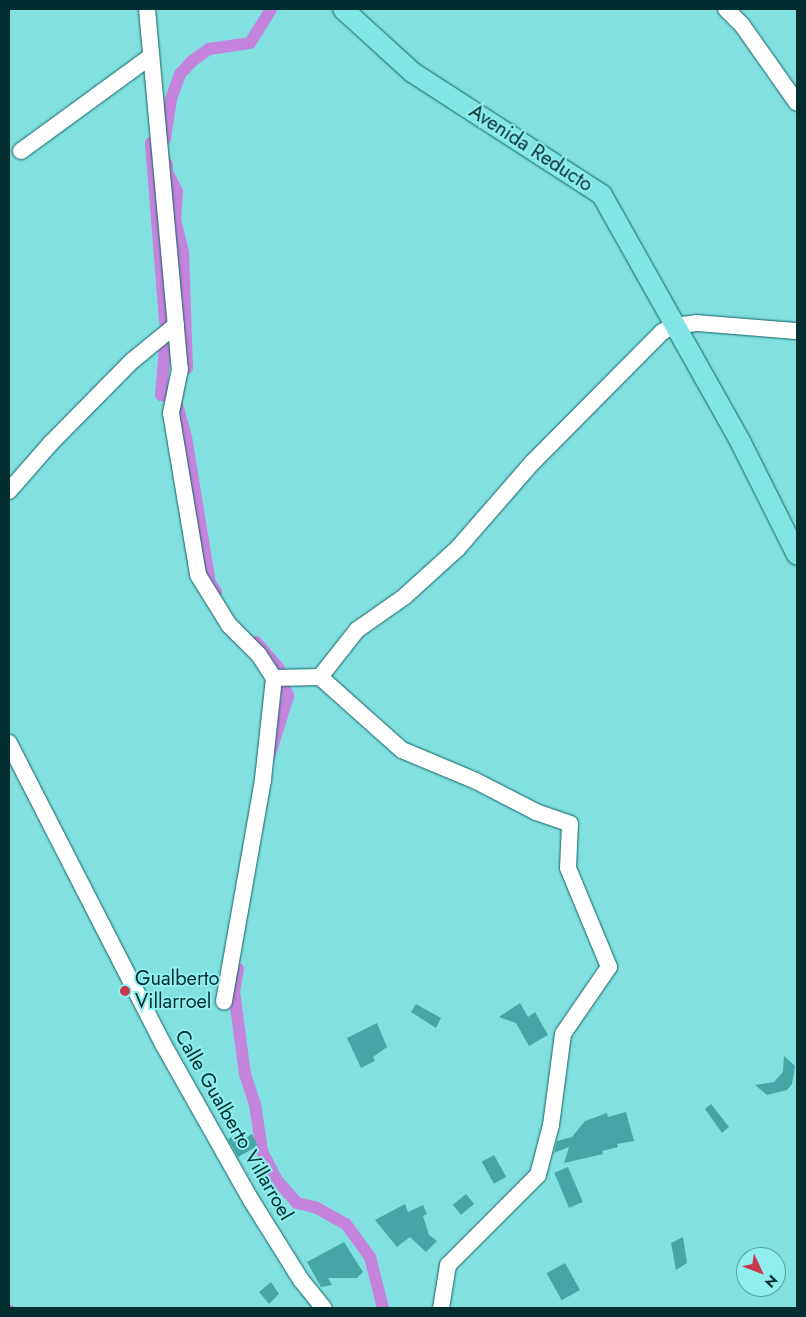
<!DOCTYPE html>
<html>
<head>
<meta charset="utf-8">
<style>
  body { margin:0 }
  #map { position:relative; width:806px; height:1317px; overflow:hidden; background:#83e0e1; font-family:Jost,sans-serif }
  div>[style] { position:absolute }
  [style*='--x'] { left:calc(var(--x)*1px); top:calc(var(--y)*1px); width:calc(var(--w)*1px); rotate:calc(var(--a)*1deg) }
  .stream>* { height:4px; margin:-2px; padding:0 2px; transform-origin:2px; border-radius:2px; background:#c483dc }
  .canal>* { height:12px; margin:-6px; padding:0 6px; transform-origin:6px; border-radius:6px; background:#c483dc }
  .building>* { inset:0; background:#46a6a7; transform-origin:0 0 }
  .roads { filter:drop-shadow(0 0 1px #126263) drop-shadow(0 0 1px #126263) }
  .minor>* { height:16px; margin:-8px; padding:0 8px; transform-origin:8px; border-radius:8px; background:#fff }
  .major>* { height:20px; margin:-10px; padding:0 10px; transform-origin:10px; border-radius:10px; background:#81e5e6 }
  .dots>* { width:14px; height:14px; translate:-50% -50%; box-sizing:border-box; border:2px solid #90eeef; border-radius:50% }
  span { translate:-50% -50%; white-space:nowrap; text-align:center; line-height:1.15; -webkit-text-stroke:4px #90eeef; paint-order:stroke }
  .street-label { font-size:20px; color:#032e2f }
  .poi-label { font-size:20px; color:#032e2f }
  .left { translate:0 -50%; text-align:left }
  .frame { position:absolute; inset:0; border:10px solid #032e2f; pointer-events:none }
  .north { position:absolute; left:736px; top:1247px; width:50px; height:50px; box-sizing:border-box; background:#90eeef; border:1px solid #58a1a2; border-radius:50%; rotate:133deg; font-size:14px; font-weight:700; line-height:20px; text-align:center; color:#032e2f }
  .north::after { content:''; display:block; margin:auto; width:18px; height:22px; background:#c8374e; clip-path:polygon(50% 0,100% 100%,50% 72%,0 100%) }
</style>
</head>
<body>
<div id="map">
  <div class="stream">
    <i style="--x:9;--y:1306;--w:4;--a:27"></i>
  </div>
  <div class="canal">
    <i style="--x:165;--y:139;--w:40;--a:-81.5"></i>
    <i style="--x:171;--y:99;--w:27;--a:-70"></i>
    <i style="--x:180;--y:74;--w:18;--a:-47"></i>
    <i style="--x:192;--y:61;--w:21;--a:-35"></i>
    <i style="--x:209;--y:49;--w:41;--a:-8.3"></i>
    <i style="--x:250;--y:43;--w:40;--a:-58"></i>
    <i style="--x:151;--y:143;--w:180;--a:85.5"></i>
    <i style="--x:167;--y:164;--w:8;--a:90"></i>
    <i style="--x:167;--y:172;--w:22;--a:63"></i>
    <i style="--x:177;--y:192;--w:28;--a:94"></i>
    <i style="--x:175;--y:220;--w:34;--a:76"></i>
    <i style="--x:183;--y:253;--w:115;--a:88"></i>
    <i style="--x:165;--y:396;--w:4;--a:-166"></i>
    <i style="--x:161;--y:395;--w:60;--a:-85.2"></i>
    <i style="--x:175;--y:398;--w:41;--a:74.2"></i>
    <i style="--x:186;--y:437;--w:148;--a:80.7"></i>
    <i style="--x:210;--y:583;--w:11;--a:56"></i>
    <i style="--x:256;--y:642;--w:35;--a:49"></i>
    <i style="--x:269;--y:757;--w:64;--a:-72.7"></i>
    <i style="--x:288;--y:696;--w:9;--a:-111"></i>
    <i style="--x:238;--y:969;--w:22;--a:100"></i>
    <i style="--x:234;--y:991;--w:84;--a:82.5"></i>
    <i style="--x:245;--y:1074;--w:32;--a:72"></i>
    <i style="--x:255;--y:1104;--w:48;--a:81.5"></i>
    <i style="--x:262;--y:1151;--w:31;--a:63"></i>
    <i style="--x:276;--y:1179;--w:32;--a:49"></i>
    <i style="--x:297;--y:1203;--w:18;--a:13"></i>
    <i style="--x:315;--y:1207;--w:35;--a:29"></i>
    <i style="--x:346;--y:1224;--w:41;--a:54"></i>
    <i style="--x:370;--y:1257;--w:53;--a:75.7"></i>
  </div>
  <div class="building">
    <i style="clip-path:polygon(520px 1003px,528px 1017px,535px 1012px,548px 1035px,529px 1046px,516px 1023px,499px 1017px)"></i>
    <i style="clip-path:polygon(416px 1004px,441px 1018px,436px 1028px,411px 1012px)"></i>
    <i style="clip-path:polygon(377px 1023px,387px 1047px,373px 1057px,375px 1061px,361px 1068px,347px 1038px)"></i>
    <i style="clip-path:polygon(784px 1056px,795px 1066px,792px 1084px,787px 1090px,767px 1095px,755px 1085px,774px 1082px,783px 1072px)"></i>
    <i style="clip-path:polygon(711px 1104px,729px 1127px,722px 1133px,705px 1109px)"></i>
    <i style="clip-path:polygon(626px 1112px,634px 1141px,617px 1144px,618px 1147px,602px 1151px,603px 1154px,564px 1163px,569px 1147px,554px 1153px,557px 1141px,572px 1137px,585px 1121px,607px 1113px,608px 1117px)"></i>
    <i style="clip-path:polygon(252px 1134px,258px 1146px,238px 1157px,228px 1139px,233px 1136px,237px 1144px)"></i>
    <i style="left:494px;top:1155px;width:25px;height:14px;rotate:61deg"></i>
    <i style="left:568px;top:1167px;width:38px;height:15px;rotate:67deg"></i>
    <i style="left:466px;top:1194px;width:13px;height:17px;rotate:51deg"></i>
    <i style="clip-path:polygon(405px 1204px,408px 1212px,423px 1205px,427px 1214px,423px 1216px,429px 1235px,437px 1241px,426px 1252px,410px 1237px,397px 1247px,375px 1220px)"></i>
    <i style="clip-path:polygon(683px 1237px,687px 1263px,676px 1270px,671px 1243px)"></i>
    <i style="clip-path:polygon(344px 1242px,363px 1272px,357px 1278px,328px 1278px,332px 1285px,321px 1287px,307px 1262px)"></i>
    <i style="left:565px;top:1263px;width:31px;height:21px;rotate:61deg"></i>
    <i style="clip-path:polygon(271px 1282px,279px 1294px,269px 1304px,259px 1292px)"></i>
  </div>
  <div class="roads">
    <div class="minor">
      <i style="--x:147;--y:9;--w:362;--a:84.8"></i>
      <i style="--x:180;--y:369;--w:45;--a:101.6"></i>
      <i style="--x:171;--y:413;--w:164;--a:80.5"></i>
      <i style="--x:198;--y:575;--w:59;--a:58.2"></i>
      <i style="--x:229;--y:625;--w:42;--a:45"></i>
      <i style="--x:259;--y:655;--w:27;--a:57"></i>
      <i style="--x:274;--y:678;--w:103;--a:96.2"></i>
      <i style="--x:263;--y:780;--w:225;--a:100"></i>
      <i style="--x:726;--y:9;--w:23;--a:45"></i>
      <i style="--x:742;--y:25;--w:95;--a:54.8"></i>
      <i style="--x:21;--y:151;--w:160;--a:-36.1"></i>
      <i style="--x:9;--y:491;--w:64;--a:-48.8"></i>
      <i style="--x:51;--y:443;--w:115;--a:-45.4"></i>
      <i style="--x:132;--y:361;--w:57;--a:-39.3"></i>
      <i style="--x:320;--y:677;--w:60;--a:-51.8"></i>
      <i style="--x:357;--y:630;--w:57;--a:-35.1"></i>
      <i style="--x:404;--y:597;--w:73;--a:-42.2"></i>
      <i style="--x:458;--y:548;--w:113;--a:-49"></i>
      <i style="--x:532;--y:463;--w:185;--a:-45.2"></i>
      <i style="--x:662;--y:332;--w:13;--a:-29"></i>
      <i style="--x:673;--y:326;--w:24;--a:-7"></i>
      <i style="--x:697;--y:323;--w:100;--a:4.6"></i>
      <i style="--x:274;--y:678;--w:46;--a:-1.2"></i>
      <i style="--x:320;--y:677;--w:110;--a:41.7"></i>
      <i style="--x:402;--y:750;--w:80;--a:22.7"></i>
      <i style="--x:476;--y:781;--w:68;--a:27.3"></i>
      <i style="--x:536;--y:812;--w:36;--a:19"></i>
      <i style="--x:570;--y:824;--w:44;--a:92.6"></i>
      <i style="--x:568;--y:868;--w:107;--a:67.5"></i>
      <i style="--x:609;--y:967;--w:81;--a:124.5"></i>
      <i style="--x:563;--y:1034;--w:92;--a:97.5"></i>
      <i style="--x:551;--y:1125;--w:52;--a:104.6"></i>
      <i style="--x:538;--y:1175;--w:127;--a:135"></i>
      <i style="--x:448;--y:1265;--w:44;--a:99.2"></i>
      <i style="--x:9;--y:743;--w:338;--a:62.9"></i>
      <i style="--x:163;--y:1044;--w:179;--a:60.6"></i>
      <i style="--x:251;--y:1200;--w:94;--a:58"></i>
      <i style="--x:301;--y:1280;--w:36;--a:51"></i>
    </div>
    <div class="major">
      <i style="--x:343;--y:9;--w:93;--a:42.4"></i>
      <i style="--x:412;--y:72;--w:226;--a:32.9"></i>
      <i style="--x:602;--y:195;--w:284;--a:60.7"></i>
      <i style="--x:741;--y:443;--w:125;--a:63.4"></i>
    </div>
  </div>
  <div class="dots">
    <i style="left:125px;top:991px;background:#c8374e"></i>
  </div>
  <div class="street-label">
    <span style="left:531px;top:148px;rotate:33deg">Avenida Reducto</span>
    <span style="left:234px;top:1125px;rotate:60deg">Calle Gualberto Villarroel</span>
  </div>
  <div class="poi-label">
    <span class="left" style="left:135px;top:990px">Gualberto<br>Villarroel</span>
  </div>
  <div class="frame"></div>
  <div class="north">N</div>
</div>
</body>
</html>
